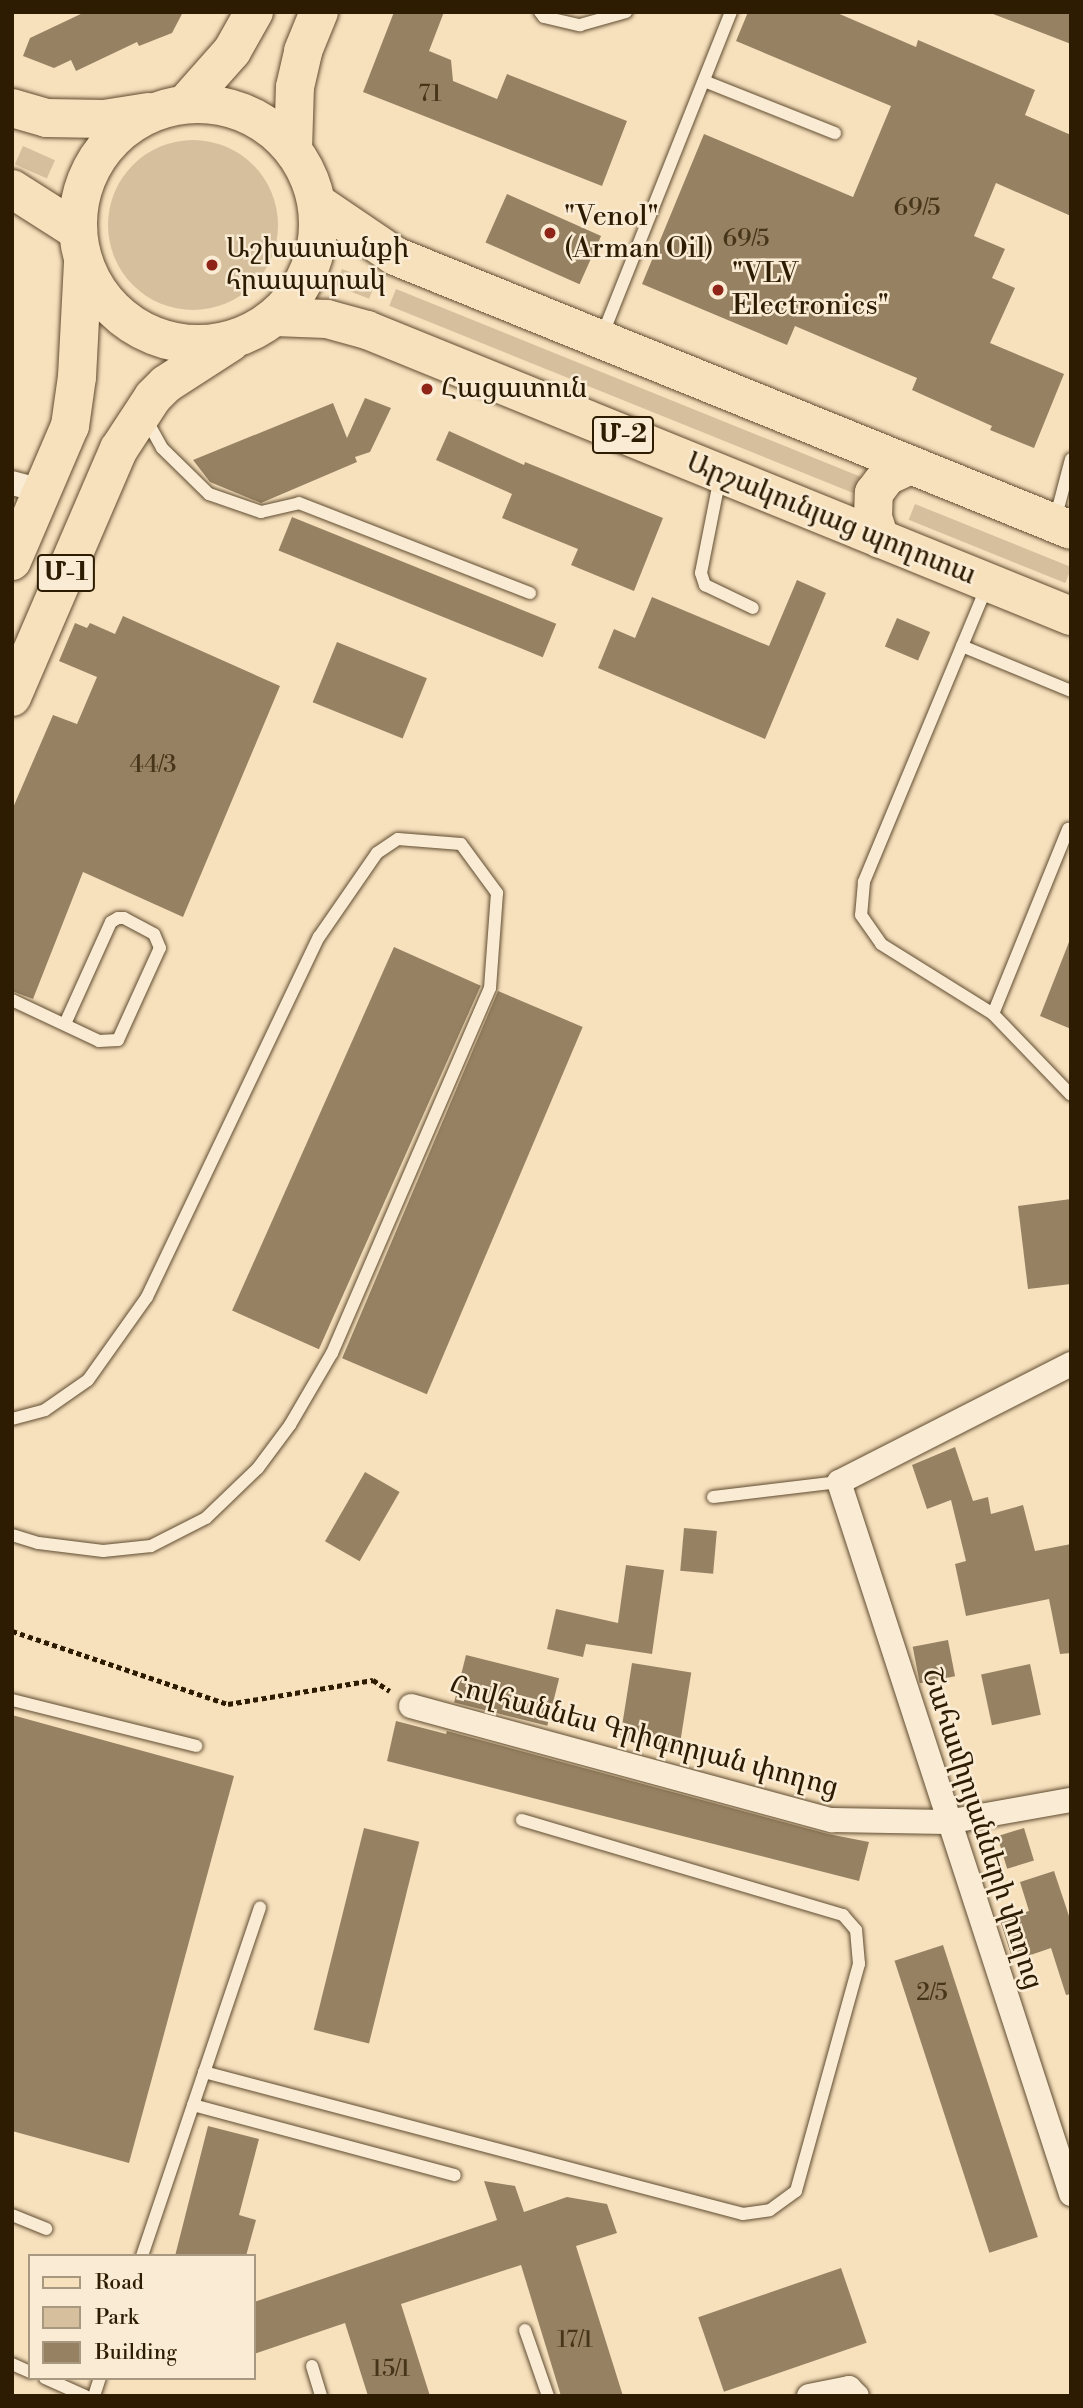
<!DOCTYPE html>
<html>
<head>
<meta charset="utf-8">
<style>
  body { margin:0 }
  #map { position:relative; width:1083px; height:2408px; overflow:hidden; background:#f7e1bd; font-family:"Libre Bodoni","Noto Serif Armenian",serif }
  div>[style] { position:absolute }
  [style*='--x'] { left:calc(var(--x)*1px); top:calc(var(--y)*1px); width:calc(var(--w)*1px); rotate:calc(var(--a)*1deg) }
  .green>* { inset:0; background:#d5bf9d; transform-origin:0 0 }
  .round { border-radius:50% }
  .building>* { inset:0; background:#968263; transform-origin:0 0 }
  .path>* { height:4.5px; margin-top:-2.25px; transform-origin:0; background:repeating-linear-gradient(90deg,#2d1b02 0 5px,transparent 0 8.5px) }
  .roads { filter:drop-shadow(0 0 2px #604c31) drop-shadow(0 0 2px #604c31) }
  .lane>* { height:12px; margin:-6px; padding:0 6px; transform-origin:6px; border-radius:6px; background:#faecd4 }
  .street>* { height:24px; margin:-12px; padding:0 12px; transform-origin:12px; border-radius:12px; background:#faecd4 }
  .primary>* { height:38px; margin:-19px; padding:0 19px; transform-origin:19px; border-radius:19px; background:#f7e1bd }
  .primary>.ring { margin:-19px; padding:0; box-sizing:content-box; background:none; border:38px solid #f7e1bd; border-radius:50% }
  .dots>* { width:19px; height:19px; translate:-50% -50%; box-sizing:border-box; border:4px solid #faecd4; border-radius:50% }
  span { translate:-50% -50%; white-space:nowrap; text-align:center; line-height:1.15; -webkit-text-stroke:5px #faecd4; paint-order:stroke }
  .number-label { font-size:24px; color:#47351a }
  .number-label span { -webkit-text-stroke-width:0 }
  .shield-label span { padding:2px 5px; background:#faecd4; border:2px solid; border-radius:5px; -webkit-text-stroke-width:0 }
  .shield-label { font-size:26px; color:#2d1b02; font-weight:700 }
  .poi-label { font-size:28px; color:#2d1b02 }
  .left { translate:0 -50%; text-align:left }
  .street-label { font-size:28px; color:#2d1b02 }
  .frame { position:absolute; inset:0; border:14px solid #2d1b02; pointer-events:none }
  .legend { position:absolute; left:28px; top:2254px; width:228px; height:126px; box-sizing:border-box; background:#faecd4; border:2px solid #a89880; margin:0; padding:9px 12px; list-style:none; font-size:21px; color:#2d1b02 }
  .legend li { display:flex; align-items:center; gap:14px; height:35px }
  .legend b { width:35px; border:2px solid #a89880 }
</style>
</head>
<body>
<div id="map">
  <div class="green">
    <i class="round" style="left:108px;top:140px;width:170px;height:170px"></i>
    <i style="left:23px;top:146px;width:35px;height:20px;rotate:24deg"></i>
    <i style="left:342px;top:269px;width:36px;height:18px;rotate:21deg"></i>
    <i style="left:396px;top:289px;width:501px;height:18px;rotate:22deg"></i>
    <i style="left:915px;top:504px;width:169px;height:17px;rotate:22deg"></i>
  </div>
  <div class="building">
    <i style="clip-path:polygon(85px 12px,183px 12px,172px 33px,139px 46px,137px 42px,76px 71px,71px 60px,54px 68px,23px 56px,30px 38px)"></i>
    <i style="clip-path:polygon(394px 12px,444px 12px,429px 51px,451px 60px,453px 81px,497px 99px,507px 74px,627px 121px,602px 186px,363px 92px)"></i>
    <i style="clip-path:polygon(748px 12px,835px 12px,916px 47px,918px 40px,1035px 90px,1025px 115px,1071px 135px,1071px 216px,996px 183px,974px 236px,1005px 249px,992px 278px,1015px 288px,990px 343px,1064px 374px,1034px 448px,990px 430px,992px 426px,912px 390px,917px 378px,795px 326px,787px 345px,642px 284px,704px 134px,853px 197px,891px 106px,736px 41px)"></i>
    <i style="clip-path:polygon(993px 12px,1071px 12px,1071px 44px,993px 14px)"></i>
    <i style="left:507px;top:194px;width:103px;height:53px;rotate:24deg"></i>
    <i style="clip-path:polygon(365px 398px,391px 408px,370px 452px,355px 457px,357px 462px,261px 503px,210px 482px,193px 460px,333px 403px,347px 438px)"></i>
    <i style="clip-path:polygon(449px 431px,524px 465px,525px 462px,663px 518px,634px 591px,571px 565px,578px 549px,502px 518px,512px 494px,436px 460px)"></i>
    <i style="left:292px;top:517px;width:285px;height:36px;rotate:22deg"></i>
    <i style="clip-path:polygon(797px 580px,826px 593px,765px 739px,598px 668px,614px 629px,635px 638px,652px 597px,769px 646px)"></i>
    <i style="clip-path:polygon(123px 616px,280px 686px,183px 917px,83px 872px,33px 999px,12px 991px,12px 810px,53px 715px,77px 724px,97px 677px,59px 661px,75px 623px,87px 628px,90px 623px,115px 634px)"></i>
    <i style="left:897px;top:618px;width:36px;height:31px;rotate:23deg"></i>
    <i style="left:337px;top:642px;width:97px;height:65px;rotate:22deg"></i>
    <i style="clip-path:polygon(1069px 942px,1071px 942px,1071px 1029px,1040px 1016px)"></i>
    <i style="left:394px;top:947px;width:95px;height:398px;rotate:24deg"></i>
    <i style="left:498px;top:991px;width:92px;height:399px;rotate:23deg"></i>
    <i style="clip-path:polygon(1071px 1199px,1071px 1284px,1028px 1289px,1018px 1206px)"></i>
    <i style="clip-path:polygon(955px 1447px,973px 1501px,988px 1497px,991px 1514px,1023px 1505px,1035px 1551px,1071px 1544px,1071px 1653px,1060px 1654px,1049px 1599px,966px 1616px,955px 1564px,966px 1561px,951px 1500px,927px 1509px,912px 1465px)"></i>
    <i style="left:365px;top:1472px;width:40px;height:80px;rotate:30deg"></i>
    <i style="left:684px;top:1528px;width:33px;height:43px;rotate:5deg"></i>
    <i style="clip-path:polygon(626px 1565px,664px 1570px,652px 1654px,586px 1644px,583px 1657px,547px 1649px,556px 1609px,618px 1623px)"></i>
    <i style="left:948px;top:1640px;width:37px;height:36px;rotate:79deg"></i>
    <i style="left:466px;top:1655px;width:96px;height:49px;rotate:14deg"></i>
    <i style="left:632px;top:1663px;width:60px;height:77px;rotate:9deg"></i>
    <i style="left:1030px;top:1664px;width:52px;height:50px;rotate:78deg"></i>
    <i style="clip-path:polygon(12px 1715px,234px 1776px,129px 2163px,12px 2131px)"></i>
    <i style="clip-path:polygon(396px 1721px,446px 1734px,447px 1731px,828px 1834px,869px 1842px,859px 1881px,387px 1761px)"></i>
    <i style="left:364px;top:1828px;width:57px;height:208px;rotate:14deg"></i>
    <i style="left:1024px;top:1828px;width:34px;height:28px;rotate:73deg"></i>
    <i style="clip-path:polygon(1054px 1871px,1071px 1922px,1071px 1994px,1066px 1995px,1051px 1948px,1013px 1961px,1000px 1920px,1029px 1911px,1020px 1882px)"></i>
    <i style="left:943px;top:1945px;width:307px;height:51px;rotate:72deg"></i>
    <i style="clip-path:polygon(208px 2126px,259px 2139px,239px 2215px,256px 2220px,246px 2256px,175px 2256px)"></i>
    <i style="clip-path:polygon(484px 2181px,515px 2186px,524px 2212px,567px 2197px,607px 2204px,617px 2233px,576px 2246px,623px 2396px,561px 2396px,521px 2265px,401px 2304px,430px 2396px,368px 2396px,345px 2323px,254px 2354px,254px 2302px,497px 2220px)"></i>
    <i style="left:841px;top:2268px;width:79px;height:151px;rotate:71deg"></i>
  </div>
  <div class="path">
    <i style="--x:12;--y:1631;--w:228;--a:18.7"></i>
    <i style="--x:228;--y:1704;--w:147;--a:-9.4"></i>
    <i style="--x:373;--y:1680;--w:20;--a:33"></i>
  </div>
  <div class="roads">
    <div class="lane">
      <i style="--x:540;--y:12;--w:6;--a:51"></i>
      <i style="--x:544;--y:17;--w:37;--a:13"></i>
      <i style="--x:580;--y:25;--w:48;--a:-15.8"></i>
      <i style="--x:704;--y:81;--w:141;--a:21.7"></i>
      <i style="--x:602;--y:336;--w:349;--a:-68.3"></i>
      <i style="--x:146;--y:419;--w:33;--a:61"></i>
      <i style="--x:162;--y:448;--w:66;--a:44.4"></i>
      <i style="--x:209;--y:494;--w:55;--a:19.1"></i>
      <i style="--x:261;--y:512;--w:39;--a:-13"></i>
      <i style="--x:299;--y:503;--w:248;--a:21.3"></i>
      <i style="--x:720;--y:477;--w:98;--a:101.2"></i>
      <i style="--x:701;--y:573;--w:13;--a:72"></i>
      <i style="--x:705;--y:585;--w:53;--a:25.6"></i>
      <i style="--x:1055;--y:520;--w:63;--a:-75.3"></i>
      <i style="--x:987;--y:586;--w:321;--a:112.6"></i>
      <i style="--x:864;--y:882;--w:33;--a:95"></i>
      <i style="--x:861;--y:915;--w:35;--a:55"></i>
      <i style="--x:881;--y:944;--w:132;--a:32"></i>
      <i style="--x:993;--y:1014;--w:112;--a:46.1"></i>
      <i style="--x:962;--y:646;--w:118;--a:22.4"></i>
      <i style="--x:12;--y:1000;--w:96;--a:25.2"></i>
      <i style="--x:99;--y:1041;--w:19;--a:-3"></i>
      <i style="--x:118;--y:1040;--w:101;--a:-65.5"></i>
      <i style="--x:160;--y:948;--w:15;--a:-113"></i>
      <i style="--x:154;--y:934;--w:34;--a:-152"></i>
      <i style="--x:124;--y:918;--w:6;--a:180"></i>
      <i style="--x:118;--y:918;--w:8;--a:150"></i>
      <i style="--x:111;--y:922;--w:112;--a:114.3"></i>
      <i style="--x:993;--y:1014;--w:200;--a:-67.9"></i>
      <i style="--x:12;--y:1419;--w:34;--a:-15"></i>
      <i style="--x:45;--y:1410;--w:52;--a:-34.9"></i>
      <i style="--x:88;--y:1380;--w:102;--a:-54.6"></i>
      <i style="--x:147;--y:1297;--w:399;--a:-64.5"></i>
      <i style="--x:319;--y:937;--w:102;--a:-55.4"></i>
      <i style="--x:377;--y:853;--w:25;--a:-34"></i>
      <i style="--x:398;--y:839;--w:63;--a:4.5"></i>
      <i style="--x:461;--y:844;--w:61;--a:53.7"></i>
      <i style="--x:497;--y:893;--w:95;--a:94.2"></i>
      <i style="--x:490;--y:988;--w:398;--a:113.4"></i>
      <i style="--x:332;--y:1353;--w:83;--a:120.3"></i>
      <i style="--x:290;--y:1425;--w:54;--a:126.7"></i>
      <i style="--x:258;--y:1468;--w:72;--a:136.1"></i>
      <i style="--x:206;--y:1518;--w:62;--a:153"></i>
      <i style="--x:151;--y:1546;--w:48;--a:174.1"></i>
      <i style="--x:103;--y:1551;--w:65;--a:-173"></i>
      <i style="--x:38;--y:1543;--w:27;--a:-163"></i>
      <i style="--x:713;--y:1497;--w:127;--a:-6.8"></i>
      <i style="--x:12;--y:1700;--w:190;--a:14"></i>
      <i style="--x:204;--y:2072;--w:557;--a:14.76"></i>
      <i style="--x:743;--y:2214;--w:27;--a:-8"></i>
      <i style="--x:770;--y:2210;--w:32;--a:-36"></i>
      <i style="--x:796;--y:2191;--w:236;--a:-74.5"></i>
      <i style="--x:859;--y:1964;--w:34;--a:-95"></i>
      <i style="--x:856;--y:1930;--w:20;--a:-131"></i>
      <i style="--x:843;--y:1915;--w:335;--a:-163.5"></i>
      <i style="--x:193;--y:2105;--w:271;--a:15"></i>
      <i style="--x:12;--y:2215;--w:37;--a:22"></i>
      <i style="--x:142;--y:2256;--w:368;--a:-71.3"></i>
      <i style="--x:525;--y:2330;--w:70;--a:70.8"></i>
      <i style="--x:12;--y:2364;--w:20;--a:24"></i>
      <i style="--x:312;--y:2366;--w:31;--a:73"></i>
      <i style="--x:45;--y:2378;--w:44;--a:24.2"></i>
      <i style="--x:94;--y:2396;--w:19;--a:-72"></i>
    </div>
    <div class="street">
      <i style="--x:12;--y:483;--w:31;--a:15"></i>
      <i style="--x:1071;--y:1364;--w:260;--a:153"></i>
      <i style="--x:839;--y:1482;--w:749;--a:71.95"></i>
      <i style="--x:411;--y:1706;--w:436;--a:15.2"></i>
      <i style="--x:832;--y:1820;--w:115;--a:1"></i>
      <i style="--x:947;--y:1822;--w:126;--a:-10.1"></i>
      <i style="--x:809;--y:2396;--w:41;--a:-11.3"></i>
      <i style="--x:849;--y:2388;--w:11;--a:45"></i>
    </div>
    <div class="primary">
      <i class="ring" style="left:78px;top:104px;width:202px;height:202px"></i>
      <i style="--x:185;--y:104;--w:71;--a:-48.4"></i>
      <i style="--x:232;--y:51;--w:45;--a:-60.6"></i>
      <i style="--x:12;--y:108;--w:36;--a:16"></i>
      <i style="--x:47;--y:118;--w:57;--a:1"></i>
      <i style="--x:104;--y:119;--w:45;--a:-9"></i>
      <i style="--x:293;--y:149;--w:62;--a:-88.2"></i>
      <i style="--x:295;--y:87;--w:37;--a:-77"></i>
      <i style="--x:303;--y:51;--w:42;--a:-67.7"></i>
      <i style="--x:12;--y:189;--w:78;--a:32.5"></i>
      <i style="--x:317;--y:203;--w:94;--a:34.2"></i>
      <i style="--x:395;--y:256;--w:729;--a:22.06"></i>
      <i style="--x:275;--y:317;--w:52;--a:2.2"></i>
      <i style="--x:327;--y:319;--w:41;--a:15.4"></i>
      <i style="--x:367;--y:330;--w:760;--a:22.11"></i>
      <i style="--x:880;--y:539;--w:23;--a:-108"></i>
      <i style="--x:873;--y:517;--w:24;--a:-88"></i>
      <i style="--x:874;--y:493;--w:21;--a:-53"></i>
      <i style="--x:887;--y:476;--w:26;--a:-25"></i>
      <i style="--x:12;--y:561;--w:147;--a:-66.8"></i>
      <i style="--x:70;--y:426;--w:49;--a:-81.9"></i>
      <i style="--x:77;--y:377;--w:116;--a:-87"></i>
      <i style="--x:12;--y:697;--w:270;--a:-66.7"></i>
      <i style="--x:119;--y:449;--w:62;--a:-56.8"></i>
      <i style="--x:153;--y:397;--w:18;--a:-45"></i>
      <i style="--x:166;--y:384;--w:77;--a:-32.9"></i>
    </div>
  </div>
  <div class="dots">
    <i style="left:550px;top:233px;background:#8f2418"></i>
    <i style="left:212px;top:265px;background:#8f2418"></i>
    <i style="left:718px;top:290px;background:#8f2418"></i>
    <i style="left:427px;top:389px;background:#8f2418"></i>
  </div>
  <div class="number-label">
    <span style="left:430px;top:95px">71</span>
    <span style="left:917px;top:209px">69/5</span>
    <span style="left:746px;top:240px">69/5</span>
    <span style="left:153px;top:766px">44/3</span>
    <span style="left:932px;top:1994px">2/5</span>
    <span style="left:575px;top:2341px">17/1</span>
    <span style="left:391px;top:2370px">15/1</span>
  </div>
  <div class="shield-label">
    <span style="left:623px;top:435px">Մ-2</span>
    <span style="left:66px;top:573px">Մ-1</span>
  </div>
  <div class="poi-label">
    <span class="left" style="left:564px;top:233px">"Venol"<br>(Arman Oil)</span>
    <span class="left" style="left:226px;top:265px">Աշխատանքի<br>հրապարակ</span>
    <span class="left" style="left:732px;top:290px">"VLV<br>Electronics"</span>
    <span class="left" style="left:441px;top:389px">Հացատուն</span>
  </div>
  <div class="street-label">
    <span style="left:831px;top:519px;rotate:22deg">Արշակունյաց պողոտա</span>
    <span style="left:644px;top:1737px;rotate:15deg">Հովհաննես Գրիգորյան փողոց</span>
    <span style="left:982px;top:1829px;rotate:72deg">Շահամիրյանների փողոց</span>
  </div>
  <div class="frame"></div>
  <ul class="legend">
  <li><b style="height:9px;background:#f7e1bd"></b>Road</li>
  <li><b style="height:19px;background:#d5bf9d"></b>Park</li>
  <li><b style="height:19px;background:#968263"></b>Building</li>
  </ul>
</div>
</body>
</html>
